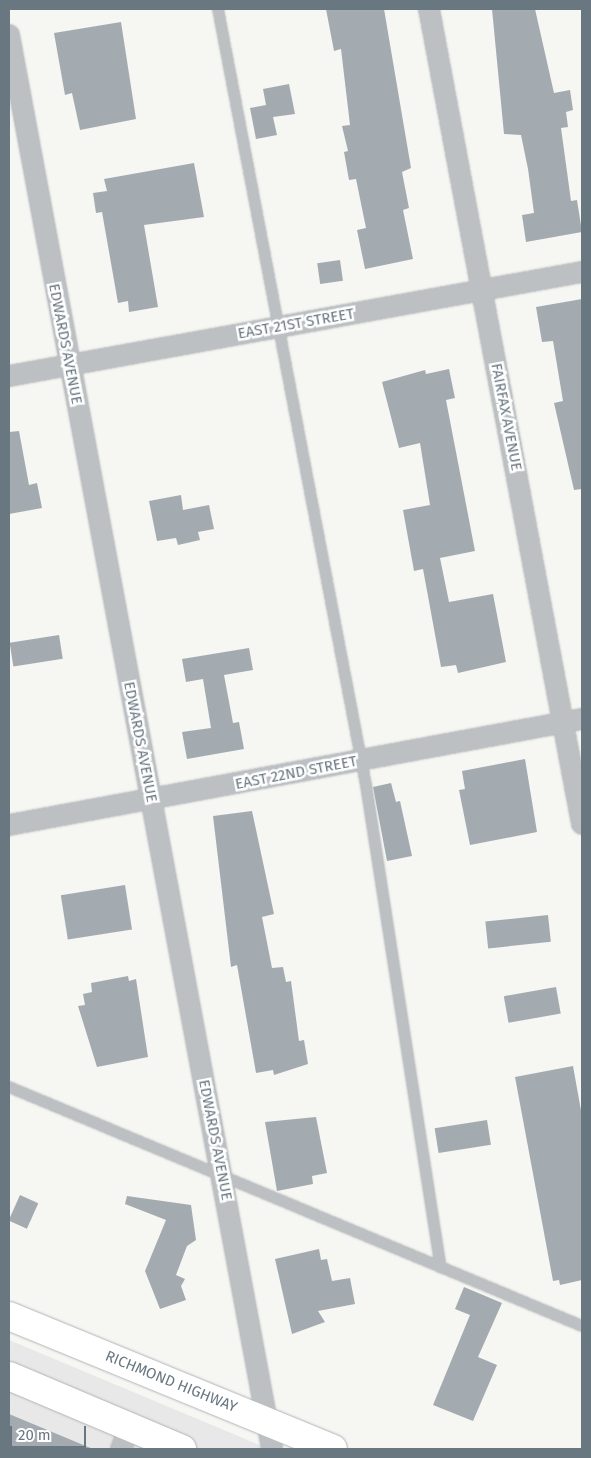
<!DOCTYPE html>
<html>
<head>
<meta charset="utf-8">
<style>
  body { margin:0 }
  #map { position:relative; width:591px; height:1458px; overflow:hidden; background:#f6f6f3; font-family:"Fira Sans",sans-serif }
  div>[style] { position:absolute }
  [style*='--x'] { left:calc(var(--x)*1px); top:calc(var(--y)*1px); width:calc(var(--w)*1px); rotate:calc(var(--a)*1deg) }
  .built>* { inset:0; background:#e7e8e7 }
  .building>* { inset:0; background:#a4abb0; transform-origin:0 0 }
  .roads { filter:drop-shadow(0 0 1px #b0b4b7) drop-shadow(0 0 1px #b0b4b7) }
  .lane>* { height:10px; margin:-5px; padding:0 5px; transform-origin:5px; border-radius:5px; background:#bcc0c3 }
  .street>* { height:20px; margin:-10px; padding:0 10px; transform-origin:10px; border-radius:10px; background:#bcc0c3 }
  .primary>* { height:28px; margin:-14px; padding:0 14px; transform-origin:14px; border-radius:14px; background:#fff }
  span { translate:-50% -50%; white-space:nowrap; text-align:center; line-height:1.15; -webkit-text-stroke:5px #fff; paint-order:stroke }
  .street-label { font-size:15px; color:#697781 }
  .frame { position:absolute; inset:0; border:10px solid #697781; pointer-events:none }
  .scale { position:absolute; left:10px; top:1426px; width:76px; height:22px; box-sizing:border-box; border:2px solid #697781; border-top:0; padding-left:6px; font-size:15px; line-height:18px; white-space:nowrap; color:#697781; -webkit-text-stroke:4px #fff; paint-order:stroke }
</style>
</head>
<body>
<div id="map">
  <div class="built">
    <i style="clip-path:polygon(9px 1340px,269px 1449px,9px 1449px)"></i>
  </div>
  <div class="building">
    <i style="clip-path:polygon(326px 9px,384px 9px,411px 168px,402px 172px,409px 208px,403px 210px,413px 259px,365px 269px,357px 230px,366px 228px,356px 179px,349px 180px,344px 152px,348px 151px,342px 126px,350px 125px,341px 49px,334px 51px)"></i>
    <i style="clip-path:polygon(492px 9px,535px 9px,554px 93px,570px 90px,573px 110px,566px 112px,568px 127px,561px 128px,571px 201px,577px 200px,582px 232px,526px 242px,522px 215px,534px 213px,528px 169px,521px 135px,504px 134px)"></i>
    <i style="clip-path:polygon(121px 22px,136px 119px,80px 130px,72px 93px,65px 95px,54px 33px)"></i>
    <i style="clip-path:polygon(289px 84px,295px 114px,273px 117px,277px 135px,256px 139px,250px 108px,266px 105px,263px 89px)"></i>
    <i style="clip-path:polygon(194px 163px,204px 217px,144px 225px,158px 307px,129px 312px,128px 301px,118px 303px,102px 212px,96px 213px,93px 193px,107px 191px,104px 179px)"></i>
    <i style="left:340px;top:260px;width:21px;height:23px;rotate:82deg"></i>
    <i style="clip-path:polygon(582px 299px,582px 489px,574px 490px,554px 403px,563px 401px,553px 341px,542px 342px,536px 307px)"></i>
    <i style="clip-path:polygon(449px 369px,455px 398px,446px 400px,475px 551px,440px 558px,449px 602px,493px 594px,506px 662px,458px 673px,456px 665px,441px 667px,423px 569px,414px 571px,403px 510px,430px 505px,420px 443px,399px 448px,382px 382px,425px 370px,426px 374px)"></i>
    <i style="clip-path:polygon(19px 431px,29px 485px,37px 483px,42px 508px,9px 514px,9px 432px)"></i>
    <i style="clip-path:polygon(181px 495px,183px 510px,209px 505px,214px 529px,198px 532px,200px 540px,178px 545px,176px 538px,157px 541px,149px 501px)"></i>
    <i style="left:59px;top:635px;width:24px;height:50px;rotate:81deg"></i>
    <i style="clip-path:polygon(249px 648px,253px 670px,224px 675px,233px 723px,239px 722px,244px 749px,187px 759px,182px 732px,211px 728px,203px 679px,186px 682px,182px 659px)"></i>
    <i style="clip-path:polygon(525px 759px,537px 832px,470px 845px,459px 790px,465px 789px,462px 771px)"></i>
    <i style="clip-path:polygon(391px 783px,396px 802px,400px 801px,412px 856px,387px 861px,373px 787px)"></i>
    <i style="clip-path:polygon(252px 811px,274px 914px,262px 917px,272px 968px,283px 967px,286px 982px,291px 981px,299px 1041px,304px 1040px,308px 1064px,274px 1075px,273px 1070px,256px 1073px,237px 965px,231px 967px,213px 816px)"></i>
    <i style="left:125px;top:885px;width:45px;height:65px;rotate:81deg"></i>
    <i style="left:548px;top:915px;width:27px;height:63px;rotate:84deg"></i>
    <i style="clip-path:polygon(128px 976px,129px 981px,136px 979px,148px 1057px,97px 1067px,78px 1006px,85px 1005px,83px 994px,92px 992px,91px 983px)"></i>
    <i style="left:556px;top:987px;width:27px;height:53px;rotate:80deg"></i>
    <i style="clip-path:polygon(573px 1066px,582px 1116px,582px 1280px,560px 1285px,559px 1280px,553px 1281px,515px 1077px)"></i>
    <i style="clip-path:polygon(316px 1117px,327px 1173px,312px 1176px,313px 1184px,277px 1191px,265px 1122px)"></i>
    <i style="left:487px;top:1120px;width:25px;height:53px;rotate:81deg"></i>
    <i style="left:20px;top:1195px;width:20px;height:28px;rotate:24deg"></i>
    <i style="clip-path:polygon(127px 1196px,191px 1205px,196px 1240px,187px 1246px,176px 1275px,185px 1279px,181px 1286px,186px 1300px,160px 1309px,145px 1271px,166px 1220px,125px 1204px)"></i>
    <i style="clip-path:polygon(319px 1249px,321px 1260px,327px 1259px,332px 1281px,350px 1278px,355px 1304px,318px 1311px,325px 1322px,292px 1334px,275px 1259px)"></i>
    <i style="clip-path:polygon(464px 1287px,502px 1303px,478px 1357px,497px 1365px,473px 1421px,433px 1405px,470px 1315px,455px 1309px)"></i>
    <i style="clip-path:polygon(9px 1414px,93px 1449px,9px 1449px)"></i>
  </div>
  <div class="roads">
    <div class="lane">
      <i style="--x:218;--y:9;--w:790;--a:79.2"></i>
      <i style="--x:366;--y:785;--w:488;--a:81.2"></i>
      <i style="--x:9;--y:1087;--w:621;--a:22.64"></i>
    </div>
    <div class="street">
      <i style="--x:429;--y:9;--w:829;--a:79.37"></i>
      <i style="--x:9;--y:35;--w:1438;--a:79.46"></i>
      <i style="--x:9;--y:376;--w:582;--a:-10.29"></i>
      <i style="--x:9;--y:825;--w:583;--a:-10.48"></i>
      <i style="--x:121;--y:1449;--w:24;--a:-68"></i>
    </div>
    <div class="primary">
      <i style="--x:9;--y:1316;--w:350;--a:22.3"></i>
      <i style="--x:9;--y:1376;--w:188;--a:22.9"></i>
    </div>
  </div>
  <div class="street-label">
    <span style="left:296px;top:324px;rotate:-10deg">EAST 21ST STREET</span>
    <span style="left:65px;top:344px;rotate:79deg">EDWARDS AVENUE</span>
    <span style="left:506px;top:417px;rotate:79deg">FAIRFAX AVENUE</span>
    <span style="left:140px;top:742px;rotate:79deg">EDWARDS AVENUE</span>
    <span style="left:296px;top:773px;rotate:-11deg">EAST 22ND STREET</span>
    <span style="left:215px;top:1140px;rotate:79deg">EDWARDS AVENUE</span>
    <span style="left:171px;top:1382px;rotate:22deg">RICHMOND HIGHWAY</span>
  </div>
  <div class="frame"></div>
  <div class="scale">20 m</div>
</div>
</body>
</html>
